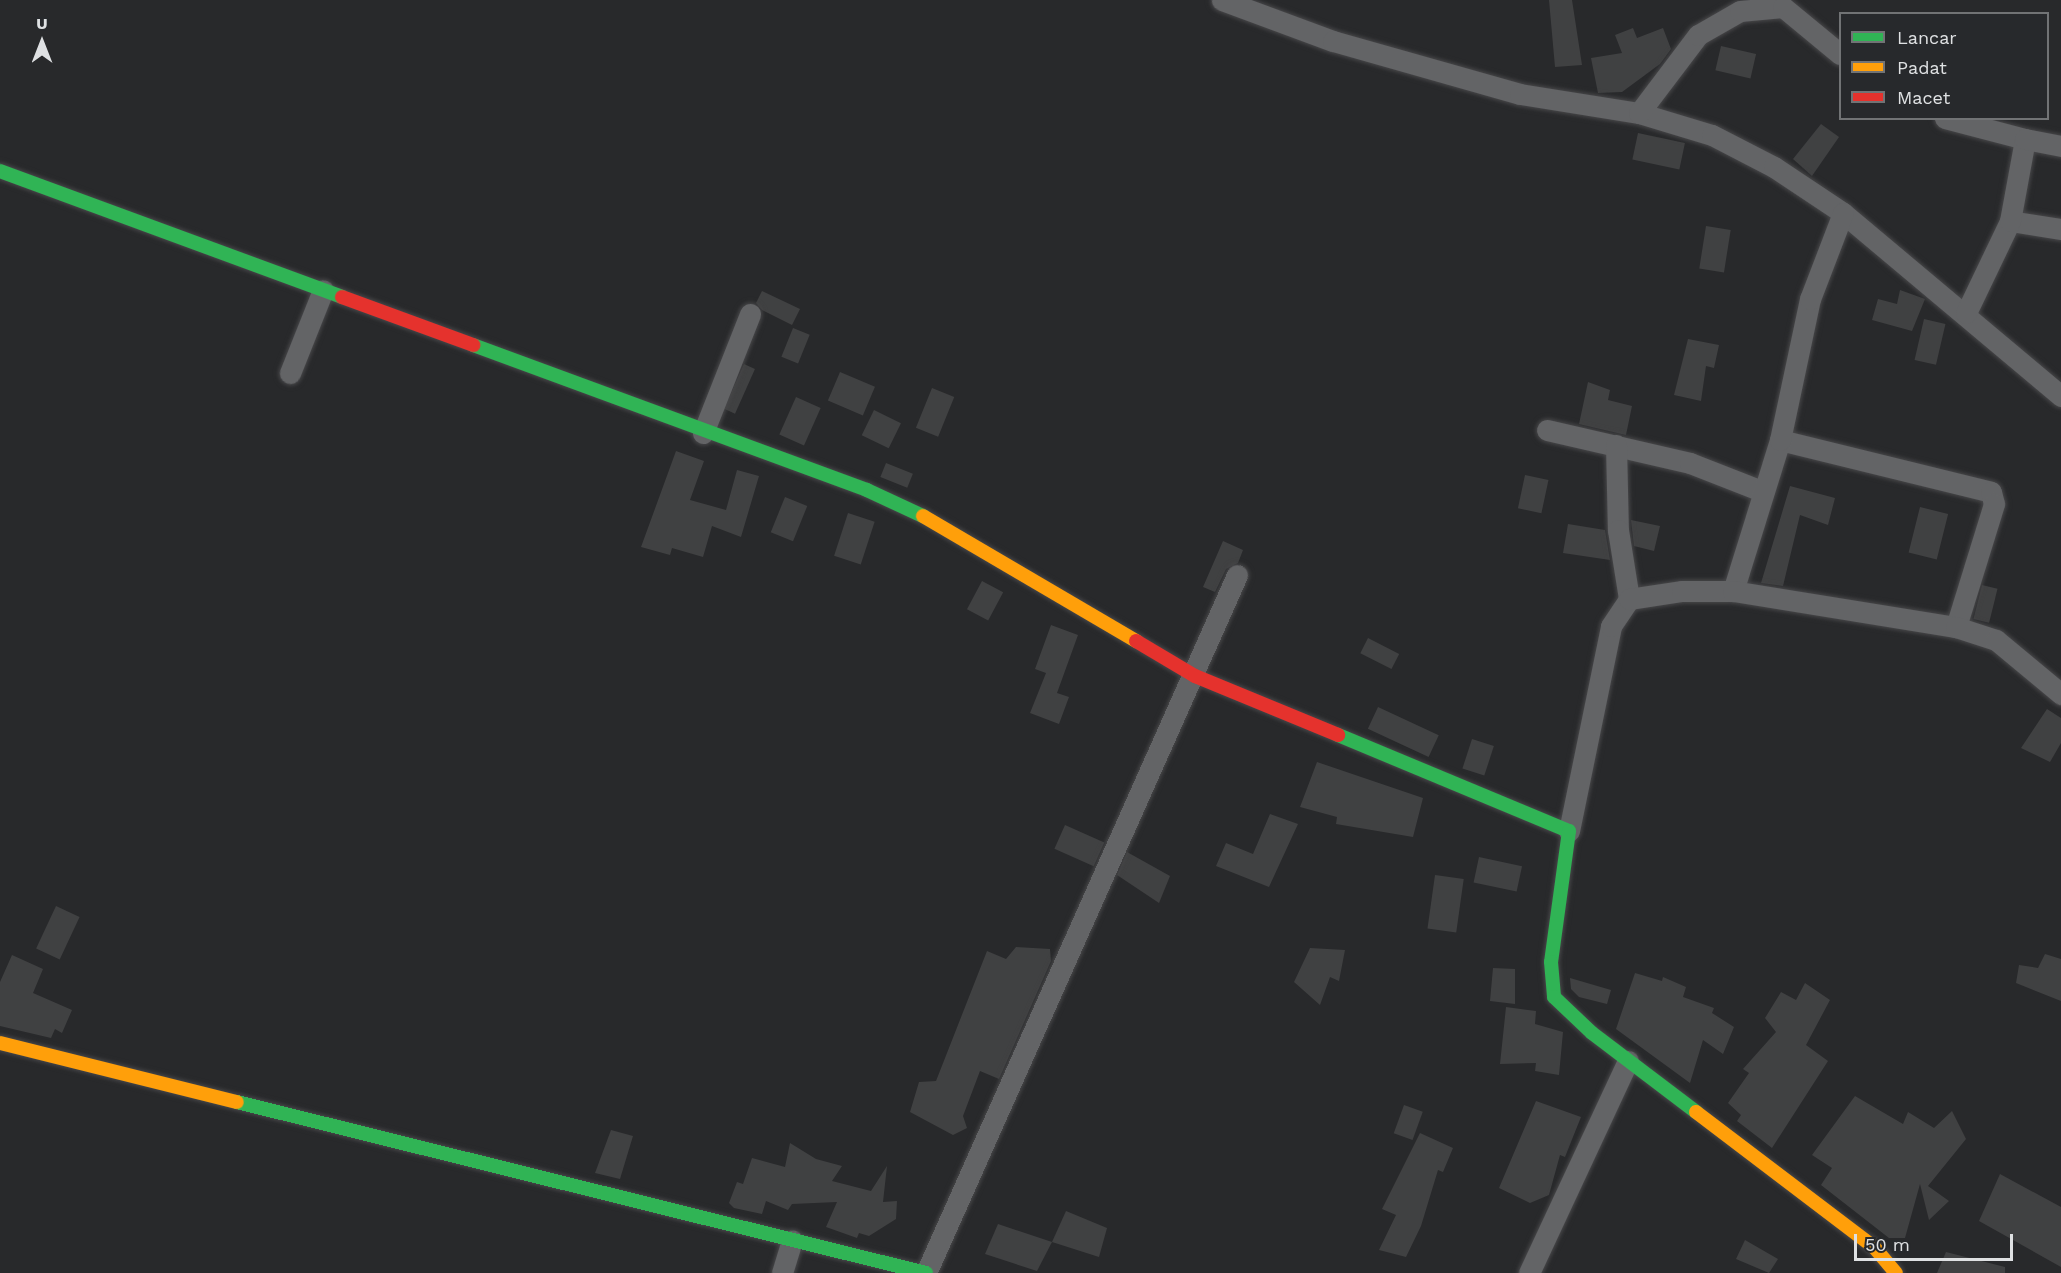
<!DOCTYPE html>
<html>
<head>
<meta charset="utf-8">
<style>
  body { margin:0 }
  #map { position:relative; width:2061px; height:1273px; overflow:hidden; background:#28292b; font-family:"Work Sans",sans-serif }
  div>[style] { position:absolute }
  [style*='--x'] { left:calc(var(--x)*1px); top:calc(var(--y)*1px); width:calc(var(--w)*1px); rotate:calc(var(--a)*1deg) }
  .building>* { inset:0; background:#404142; transform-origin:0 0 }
  .roads { filter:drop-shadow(0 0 2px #474749) drop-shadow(0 0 2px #474749) }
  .street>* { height:21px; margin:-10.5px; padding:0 10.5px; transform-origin:10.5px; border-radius:10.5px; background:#636466 }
  .fast>* { height:14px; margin:-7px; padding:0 7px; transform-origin:7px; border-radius:7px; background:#30b455 }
  .slow>* { height:14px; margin:-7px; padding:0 7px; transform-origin:7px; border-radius:7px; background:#ff9f0a }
  .jam>* { height:14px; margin:-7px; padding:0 7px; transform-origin:7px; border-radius:7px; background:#e5322d }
  span { translate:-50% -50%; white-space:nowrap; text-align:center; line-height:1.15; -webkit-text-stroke:6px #27292c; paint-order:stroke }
  .legend { position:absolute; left:1839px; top:12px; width:210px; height:108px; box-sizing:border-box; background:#27292c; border:2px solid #717375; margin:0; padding:8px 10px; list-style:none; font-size:18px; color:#dfe1e3 }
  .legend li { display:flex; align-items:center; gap:12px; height:30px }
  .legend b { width:30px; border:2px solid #717375 }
  .north { position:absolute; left:12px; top:12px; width:60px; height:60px; -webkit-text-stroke:4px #27292c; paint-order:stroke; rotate:0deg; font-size:16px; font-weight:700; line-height:24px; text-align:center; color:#dfe1e3 }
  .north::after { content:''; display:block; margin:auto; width:21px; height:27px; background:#dfe1e3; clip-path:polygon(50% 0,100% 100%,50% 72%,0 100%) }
  .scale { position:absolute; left:1854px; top:1234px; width:159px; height:27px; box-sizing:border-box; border:3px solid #dfe1e3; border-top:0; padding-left:8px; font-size:18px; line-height:21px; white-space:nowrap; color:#dfe1e3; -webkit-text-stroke:4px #27292c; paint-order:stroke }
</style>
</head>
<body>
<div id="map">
  <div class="building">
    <i style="clip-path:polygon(1549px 0,1572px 0,1582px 65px,1555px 67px)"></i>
    <i style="clip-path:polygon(1633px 28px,1637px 38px,1663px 28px,1671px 49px,1660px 64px,1622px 92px,1598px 93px,1591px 58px,1622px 53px,1615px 35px)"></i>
    <i style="left:1721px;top:46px;width:36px;height:25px;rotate:13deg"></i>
    <i style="clip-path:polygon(1821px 124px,1839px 137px,1812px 176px,1793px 159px)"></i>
    <i style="left:1638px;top:133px;width:48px;height:27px;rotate:12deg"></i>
    <i style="left:1706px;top:226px;width:25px;height:43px;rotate:9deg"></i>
    <i style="clip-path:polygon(1900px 290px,1925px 299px,1912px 331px,1872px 320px,1878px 299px,1897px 304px)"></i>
    <i style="clip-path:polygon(762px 291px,800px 309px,792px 325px,762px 310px,756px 303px)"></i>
    <i style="left:1924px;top:319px;width:22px;height:42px;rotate:13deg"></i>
    <i style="left:793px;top:328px;width:18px;height:31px;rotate:22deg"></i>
    <i style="clip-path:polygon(1688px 339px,1719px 345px,1714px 368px,1706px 366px,1701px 401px,1674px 395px)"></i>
    <i style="left:744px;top:364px;width:12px;height:49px;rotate:24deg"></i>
    <i style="left:840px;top:372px;width:38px;height:31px;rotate:23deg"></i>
    <i style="clip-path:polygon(1588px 382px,1610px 390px,1608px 400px,1632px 406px,1626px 435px,1579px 424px)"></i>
    <i style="left:932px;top:388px;width:24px;height:43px;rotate:22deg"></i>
    <i style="left:796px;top:397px;width:27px;height:41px;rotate:24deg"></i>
    <i style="left:874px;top:410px;width:30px;height:28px;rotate:26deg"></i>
    <i style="clip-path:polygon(676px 451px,704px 461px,690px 500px,726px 510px,737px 470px,759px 476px,741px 537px,712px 526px,703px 557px,672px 548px,670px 555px,641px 547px)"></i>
    <i style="left:886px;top:463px;width:29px;height:15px;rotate:22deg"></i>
    <i style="left:1525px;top:475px;width:24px;height:34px;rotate:12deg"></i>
    <i style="clip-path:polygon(1790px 486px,1835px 498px,1828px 525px,1800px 515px,1783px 586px,1761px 583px)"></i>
    <i style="left:785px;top:497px;width:24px;height:38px;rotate:22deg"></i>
    <i style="left:1920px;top:507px;width:29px;height:47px;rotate:14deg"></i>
    <i style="left:848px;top:513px;width:28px;height:45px;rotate:18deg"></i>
    <i style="clip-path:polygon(1631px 520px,1660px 526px,1654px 551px,1634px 546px)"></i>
    <i style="clip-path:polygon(1568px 524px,1605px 530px,1610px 560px,1563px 553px)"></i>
    <i style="clip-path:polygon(1223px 541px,1243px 550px,1238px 563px,1226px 569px,1215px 592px,1203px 587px)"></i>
    <i style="left:982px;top:581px;width:24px;height:32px;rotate:28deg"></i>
    <i style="left:1982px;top:585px;width:16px;height:35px;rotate:14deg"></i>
    <i style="clip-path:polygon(1051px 625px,1078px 635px,1057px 693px,1069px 697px,1059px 724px,1030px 713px,1046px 673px,1035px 669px)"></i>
    <i style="left:1368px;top:638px;width:35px;height:17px;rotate:27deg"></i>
    <i style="left:1378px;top:707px;width:67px;height:24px;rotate:25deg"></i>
    <i style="clip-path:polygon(2047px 709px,2061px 718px,2061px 743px,2050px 762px,2021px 748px)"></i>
    <i style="left:1472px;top:739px;width:23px;height:31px;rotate:18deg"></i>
    <i style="clip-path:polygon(1317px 762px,1423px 798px,1413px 837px,1336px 824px,1337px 817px,1300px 807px)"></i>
    <i style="clip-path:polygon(1270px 814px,1298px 824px,1269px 887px,1216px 866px,1226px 843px,1253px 854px)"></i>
    <i style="left:1065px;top:825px;width:43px;height:26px;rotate:24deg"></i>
    <i style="clip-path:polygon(1127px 852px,1170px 876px,1159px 903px,1117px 875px)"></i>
    <i style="left:1479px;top:857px;width:44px;height:26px;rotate:12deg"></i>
    <i style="left:1435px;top:875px;width:29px;height:54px;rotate:8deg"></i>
    <i style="left:56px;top:906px;width:26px;height:47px;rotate:25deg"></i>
    <i style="clip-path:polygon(1016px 947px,1050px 949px,1051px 961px,999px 1079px,980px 1071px,963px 1116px,967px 1128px,953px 1135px,910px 1112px,919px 1082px,936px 1081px,987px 951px,1006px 959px)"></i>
    <i style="clip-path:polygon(1310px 948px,1345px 950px,1339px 981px,1330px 977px,1320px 1005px,1294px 982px)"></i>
    <i style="clip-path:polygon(2045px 954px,2061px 959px,2061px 1001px,2016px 983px,2019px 965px,2038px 968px)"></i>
    <i style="clip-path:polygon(12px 955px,43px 969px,33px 993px,72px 1010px,62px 1033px,55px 1029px,51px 1038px,0 1026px,0 982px)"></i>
    <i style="clip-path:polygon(1493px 968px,1515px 969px,1515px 1004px,1490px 1001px)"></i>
    <i style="clip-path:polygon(1635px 973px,1662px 981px,1663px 977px,1686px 987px,1683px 997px,1714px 1008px,1712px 1013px,1734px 1027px,1723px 1054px,1703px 1040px,1690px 1083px,1616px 1029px)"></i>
    <i style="clip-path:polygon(1570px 978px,1611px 990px,1607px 1004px,1579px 997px,1571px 989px)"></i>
    <i style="clip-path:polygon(1805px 983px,1830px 1000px,1806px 1045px,1828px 1061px,1772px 1148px,1737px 1121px,1741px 1115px,1728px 1103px,1749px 1073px,1743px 1069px,1776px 1032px,1765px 1018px,1781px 992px,1796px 1000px)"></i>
    <i style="clip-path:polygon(1506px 1007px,1536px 1011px,1535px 1024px,1563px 1032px,1559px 1075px,1535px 1071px,1536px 1063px,1500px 1064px)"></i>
    <i style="clip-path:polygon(1855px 1096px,1903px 1124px,1908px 1112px,1934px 1128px,1952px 1111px,1966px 1139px,1928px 1186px,1949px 1201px,1929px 1220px,1920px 1184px,1905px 1238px,1889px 1238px,1821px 1185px,1832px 1168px,1812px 1155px)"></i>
    <i style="clip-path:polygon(1536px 1101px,1581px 1117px,1565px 1157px,1560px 1155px,1549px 1195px,1530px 1203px,1499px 1188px)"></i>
    <i style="left:1404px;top:1105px;width:20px;height:30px;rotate:20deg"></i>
    <i style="clip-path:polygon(611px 1130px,633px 1136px,620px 1179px,595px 1173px)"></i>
    <i style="clip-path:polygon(1420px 1133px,1453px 1148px,1443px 1172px,1438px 1170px,1421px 1226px,1406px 1257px,1379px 1250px,1396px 1215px,1382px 1209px)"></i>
    <i style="clip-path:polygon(790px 1143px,816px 1159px,842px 1166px,832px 1181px,871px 1191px,887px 1166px,883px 1202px,897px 1201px,896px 1219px,869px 1236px,859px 1233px,857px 1238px,826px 1227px,837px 1202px,792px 1204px,788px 1210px,766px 1201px,762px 1214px,734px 1208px,729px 1203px,737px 1182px,743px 1184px,752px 1158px,785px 1167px)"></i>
    <i style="clip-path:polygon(2000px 1174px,2061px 1207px,2061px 1267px,1979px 1221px)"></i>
    <i style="clip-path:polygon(1066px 1211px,1107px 1228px,1099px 1257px,1052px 1242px)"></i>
    <i style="clip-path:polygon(998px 1224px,1052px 1242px,1037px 1271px,985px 1254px)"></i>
    <i style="clip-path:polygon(1745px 1240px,1778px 1259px,1769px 1273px,1736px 1259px)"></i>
    <i style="clip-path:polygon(1946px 1252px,2005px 1267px,2005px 1273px,1937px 1273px)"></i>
  </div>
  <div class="roads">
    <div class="street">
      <i style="--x:1222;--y:0;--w:118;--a:20.3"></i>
      <i style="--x:1333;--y:41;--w:194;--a:15.8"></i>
      <i style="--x:1520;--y:94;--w:121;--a:9.1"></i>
      <i style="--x:1639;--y:113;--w:76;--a:16.8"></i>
      <i style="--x:1712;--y:135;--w:70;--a:27.3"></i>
      <i style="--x:1774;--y:167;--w:83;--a:33.7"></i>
      <i style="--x:1843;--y:213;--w:285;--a:40"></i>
      <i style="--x:1639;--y:113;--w:98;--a:-52.9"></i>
      <i style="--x:1698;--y:35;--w:48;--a:-29.7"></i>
      <i style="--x:1740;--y:11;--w:43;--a:-5.3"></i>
      <i style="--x:1783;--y:7;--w:74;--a:39.5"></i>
      <i style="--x:1945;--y:118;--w:83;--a:14.7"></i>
      <i style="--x:2010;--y:221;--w:52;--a:8.9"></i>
      <i style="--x:1966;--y:313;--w:102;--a:-64.4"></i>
      <i style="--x:2010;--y:221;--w:83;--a:-79.6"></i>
      <i style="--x:2025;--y:139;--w:37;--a:11"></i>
      <i style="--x:290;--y:373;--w:89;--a:-68.3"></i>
      <i style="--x:1547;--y:430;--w:147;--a:13"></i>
      <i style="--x:1690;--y:463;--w:79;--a:21.4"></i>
      <i style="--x:703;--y:433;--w:128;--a:-68.4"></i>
      <i style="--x:1780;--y:440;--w:217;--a:13.8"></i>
      <i style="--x:1991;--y:492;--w:12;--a:76"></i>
      <i style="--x:1994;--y:504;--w:129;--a:107.2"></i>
      <i style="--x:1616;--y:445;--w:85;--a:88.7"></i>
      <i style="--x:1618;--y:530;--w:70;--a:80.9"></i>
      <i style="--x:1733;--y:591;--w:158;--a:-72.7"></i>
      <i style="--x:1780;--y:440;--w:144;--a:-78"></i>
      <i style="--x:1810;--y:299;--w:92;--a:-69"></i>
      <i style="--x:1569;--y:831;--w:209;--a:-78.4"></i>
      <i style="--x:1611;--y:626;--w:32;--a:-56"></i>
      <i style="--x:1629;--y:599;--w:54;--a:-8.6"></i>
      <i style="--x:1682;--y:591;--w:51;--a:0"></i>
      <i style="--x:1733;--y:591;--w:226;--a:9.2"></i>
      <i style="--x:1956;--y:627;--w:42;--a:18"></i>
      <i style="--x:1996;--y:640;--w:85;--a:39.7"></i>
      <i style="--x:782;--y:1273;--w:34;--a:-73"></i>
      <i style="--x:926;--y:1273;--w:764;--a:-65.98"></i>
      <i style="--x:1529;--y:1273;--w:234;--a:-65"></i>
    </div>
    <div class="fast">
      <i style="--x:0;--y:171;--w:364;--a:20.2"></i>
      <i style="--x:473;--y:345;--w:420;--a:20.2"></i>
      <i style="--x:867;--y:490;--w:62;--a:24.9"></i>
      <i style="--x:1338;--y:735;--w:250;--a:22.6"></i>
      <i style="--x:1569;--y:831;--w:132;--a:97.8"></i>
      <i style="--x:1551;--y:962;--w:35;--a:85"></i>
      <i style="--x:1554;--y:997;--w:52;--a:43.5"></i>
      <i style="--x:1592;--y:1033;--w:131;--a:37.2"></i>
      <i style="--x:237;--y:1102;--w:710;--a:13.94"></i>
    </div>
    <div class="slow">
      <i style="--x:923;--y:516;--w:247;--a:30.4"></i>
      <i style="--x:0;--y:1043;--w:244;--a:14"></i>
      <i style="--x:1696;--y:1112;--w:223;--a:37.2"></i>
      <i style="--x:1874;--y:1247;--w:34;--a:50"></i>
    </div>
    <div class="jam">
      <i style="--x:342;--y:297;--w:140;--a:20.1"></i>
      <i style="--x:1136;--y:641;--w:69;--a:30.7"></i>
      <i style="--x:1195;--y:676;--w:155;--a:22.4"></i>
    </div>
  </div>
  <ul class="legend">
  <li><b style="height:8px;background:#30b455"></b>Lancar</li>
  <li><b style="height:8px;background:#ff9f0a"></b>Padat</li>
  <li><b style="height:8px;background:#e5322d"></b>Macet</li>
  </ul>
  <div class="north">U</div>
  <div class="scale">50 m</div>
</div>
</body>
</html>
